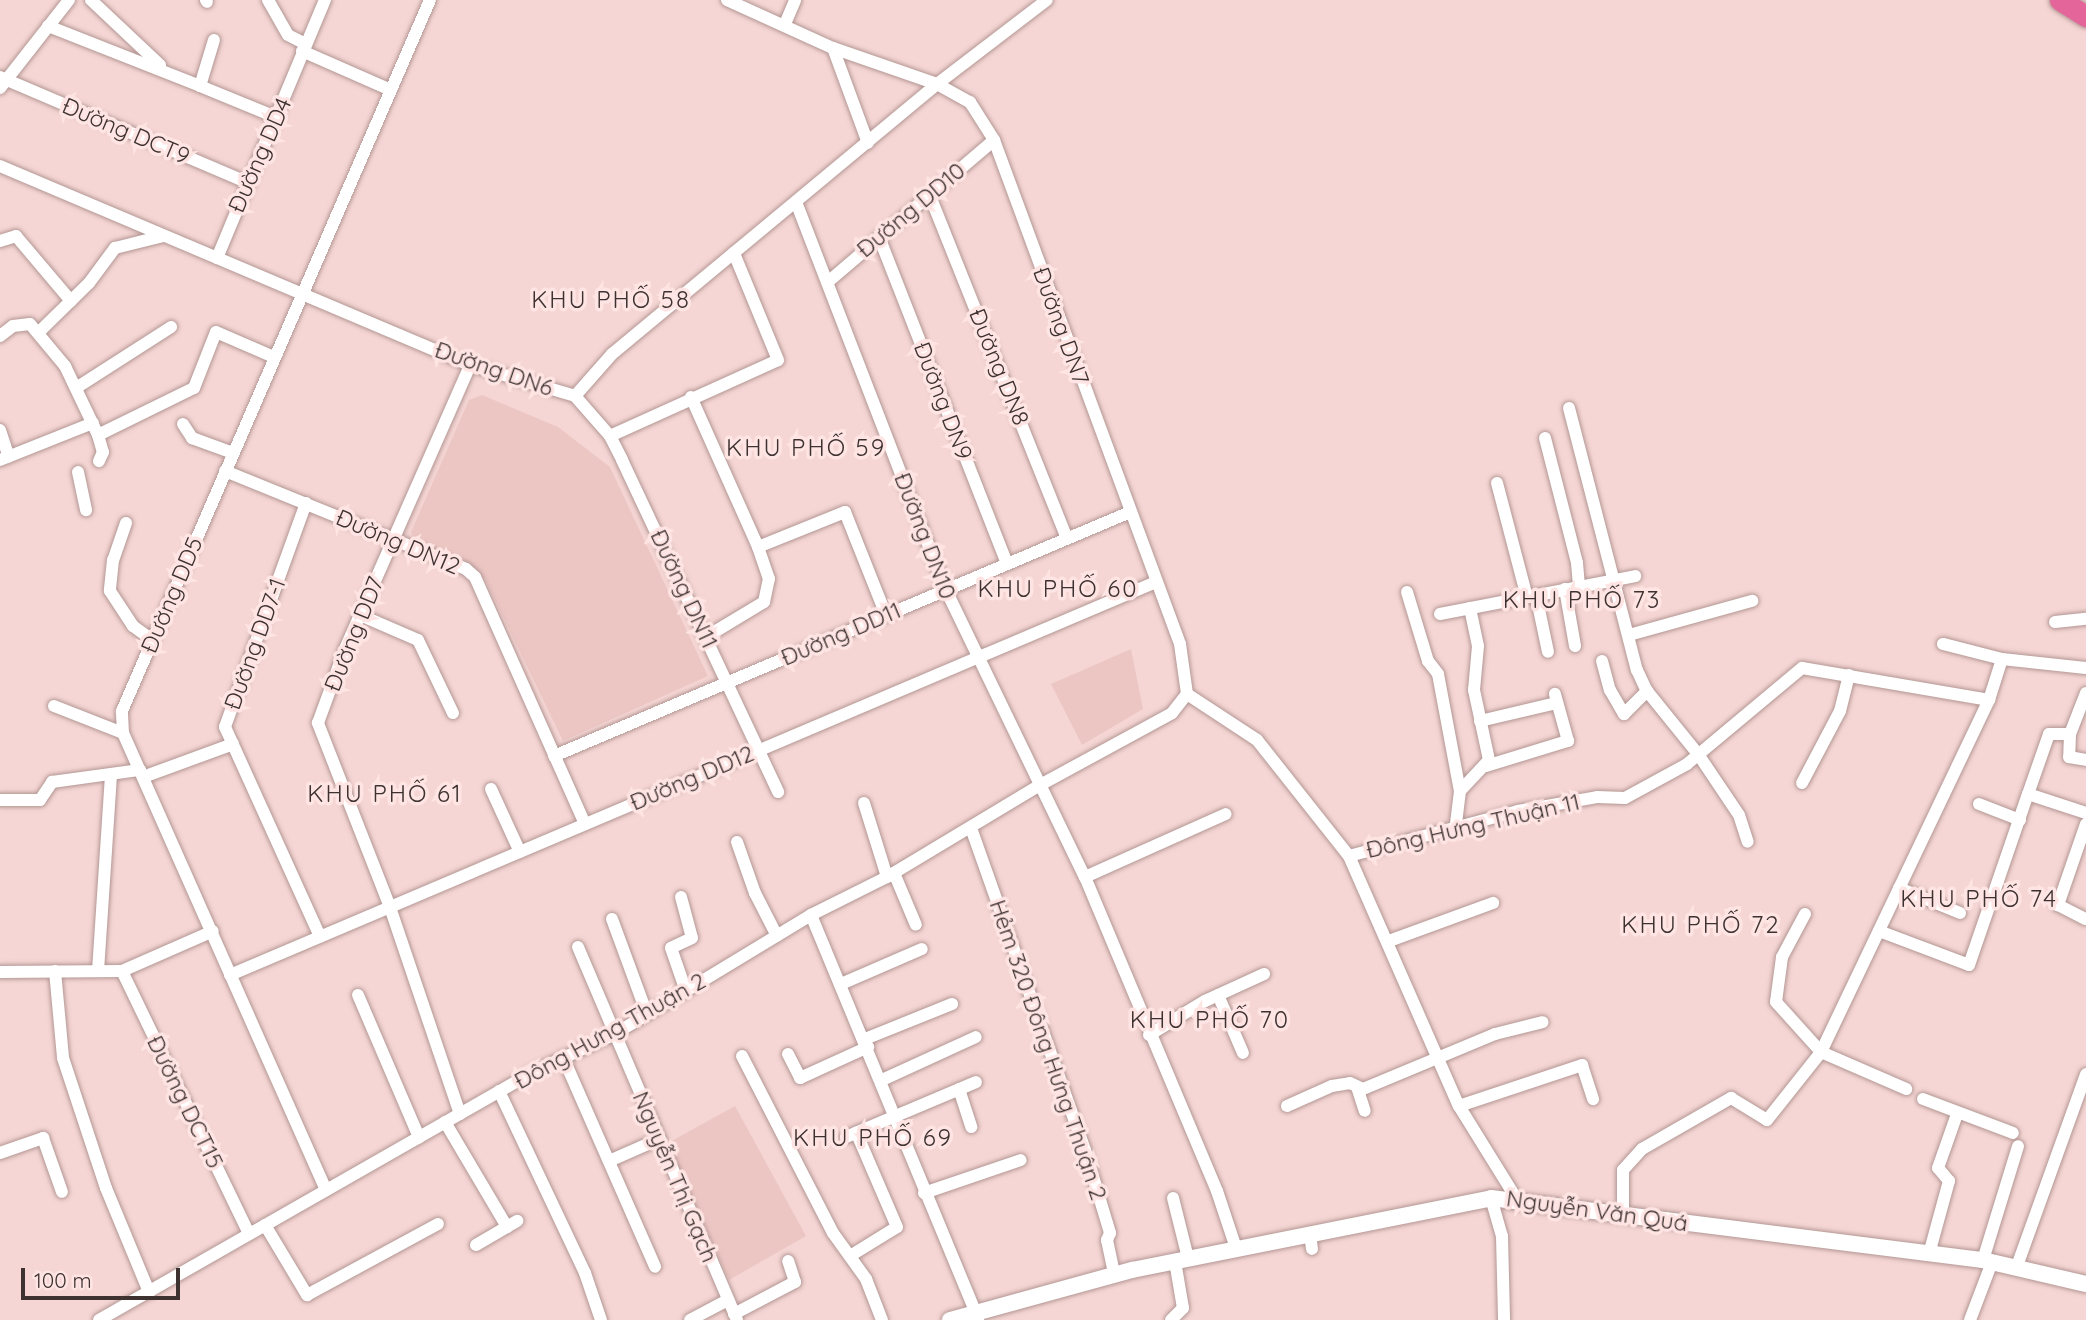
<!DOCTYPE html>
<html>
<head>
<meta charset="utf-8">
<style>
  body { margin:0 }
  #map { position:relative; width:2086px; height:1320px; overflow:hidden; background:#f5d6d4; font-family:Quicksand,sans-serif }
  div>[style] { position:absolute }
  [style*='--x'] { left:calc(var(--x)*1px); top:calc(var(--y)*1px); width:calc(var(--w)*1px); rotate:calc(var(--a)*1deg) }
  .built>* { inset:0; background:#ecc6c3 }
  .roads { filter:drop-shadow(0 0 2px #b39794) drop-shadow(0 0 2px #b39794) }
  .street>* { height:12px; margin:-6px; padding:0 6px; transform-origin:6px; border-radius:6px; background:#fff }
  .secondary>* { height:16px; margin:-8px; padding:0 8px; transform-origin:8px; border-radius:8px; background:#fff }
  .highway>* { height:21px; margin:-10.5px; padding:0 10.5px; transform-origin:10.5px; border-radius:10.5px; background:#e4659a }
  span { translate:-50% -50%; white-space:nowrap; text-align:center; line-height:1.15; -webkit-text-stroke:7px #fee5e3; paint-order:stroke }
  .street-label { font-size:23px; color:#3e3231 }
  .neighbourhood-label { font-size:24px; color:#3e3231; letter-spacing:2px }
  .scale { position:absolute; left:21px; top:1268px; width:159px; height:32px; box-sizing:border-box; border:4px solid #3e3231; border-top:0; padding-left:9px; font-size:21px; line-height:24px; white-space:nowrap; color:#3e3231; -webkit-text-stroke:5px #fee5e3; paint-order:stroke }
</style>
</head>
<body>
<div id="map">
  <div class="built">
    <i style="clip-path:polygon(482px 395px,558px 427px,610px 467px,708px 676px,563px 741px,485px 579px,475px 570px,416px 544px,411px 532px,469px 400px)"></i>
    <i style="clip-path:polygon(1131px 649px,1143px 709px,1082px 745px,1051px 684px)"></i>
    <i style="clip-path:polygon(735px 1106px,806px 1236px,729px 1280px,668px 1143px)"></i>
  </div>
  <div class="roads">
    <div class="street">
      <i style="--x:91;--y:0;--w:95;--a:43.3"></i>
      <i style="--x:206;--y:0;--w:2;--a:63"></i>
      <i style="--x:268;--y:0;--w:40;--a:60.3"></i>
      <i style="--x:288;--y:35;--w:20;--a:27"></i>
      <i style="--x:727;--y:0;--w:116;--a:24.4"></i>
      <i style="--x:833;--y:48;--w:110;--a:19.1"></i>
      <i style="--x:937;--y:84;--w:38;--a:29"></i>
      <i style="--x:970;--y:102;--w:45;--a:57.7"></i>
      <i style="--x:994;--y:140;--w:537;--a:69.74"></i>
      <i style="--x:1180;--y:644;--w:50;--a:82"></i>
      <i style="--x:785;--y:24;--w:26;--a:-67"></i>
      <i style="--x:48;--y:26;--w:163;--a:21.5"></i>
      <i style="--x:200;--y:86;--w:48;--a:-73.1"></i>
      <i style="--x:833;--y:48;--w:101;--a:69.8"></i>
      <i style="--x:302;--y:51;--w:97;--a:23.7"></i>
      <i style="--x:0;--y:77;--w:267;--a:23.1"></i>
      <i style="--x:200;--y:86;--w:84;--a:22.3"></i>
      <i style="--x:0;--y:88;--w:112;--a:-51.9"></i>
      <i style="--x:0;--y:166;--w:510;--a:22.95"></i>
      <i style="--x:470;--y:365;--w:109;--a:16.4"></i>
      <i style="--x:930;--y:196;--w:369;--a:68.2"></i>
      <i style="--x:796;--y:202;--w:416;--a:68.9"></i>
      <i style="--x:946;--y:590;--w:319;--a:64.2"></i>
      <i style="--x:1085;--y:877;--w:341;--a:67.2"></i>
      <i style="--x:1217;--y:1191;--w:60;--a:71.6"></i>
      <i style="--x:879;--y:237;--w:351;--a:68.6"></i>
      <i style="--x:0;--y:241;--w:17;--a:-17"></i>
      <i style="--x:16;--y:236;--w:85;--a:49.8"></i>
      <i style="--x:217;--y:258;--w:280;--a:-67.3"></i>
      <i style="--x:829;--y:281;--w:217;--a:-40.5"></i>
      <i style="--x:38;--y:333;--w:71;--a:-44.4"></i>
      <i style="--x:89;--y:283;--w:44;--a:-53.4"></i>
      <i style="--x:115;--y:248;--w:49;--a:-14"></i>
      <i style="--x:0;--y:336;--w:16;--a:-38"></i>
      <i style="--x:13;--y:326;--w:17;--a:-7"></i>
      <i style="--x:30;--y:324;--w:55;--a:50.2"></i>
      <i style="--x:65;--y:366;--w:76;--a:64.4"></i>
      <i style="--x:98;--y:435;--w:18;--a:74"></i>
      <i style="--x:103;--y:452;--w:10;--a:114"></i>
      <i style="--x:76;--y:388;--w:113;--a:-32.7"></i>
      <i style="--x:575;--y:396;--w:56;--a:-48.6"></i>
      <i style="--x:612;--y:354;--w:423;--a:-39.7"></i>
      <i style="--x:937;--y:84;--w:138;--a:-37.4"></i>
      <i style="--x:575;--y:396;--w:53;--a:48.8"></i>
      <i style="--x:610;--y:436;--w:27;--a:63"></i>
      <i style="--x:622;--y:460;--w:367;--a:64.8"></i>
      <i style="--x:691;--y:397;--w:164;--a:65.9"></i>
      <i style="--x:758;--y:547;--w:94;--a:-21.9"></i>
      <i style="--x:845;--y:512;--w:111;--a:68.3"></i>
      <i style="--x:1569;--y:408;--w:271;--a:75.5"></i>
      <i style="--x:1637;--y:670;--w:23;--a:65"></i>
      <i style="--x:1647;--y:691;--w:81;--a:51"></i>
      <i style="--x:1698;--y:754;--w:73;--a:56.1"></i>
      <i style="--x:1739;--y:815;--w:28;--a:72"></i>
      <i style="--x:183;--y:424;--w:17;--a:57"></i>
      <i style="--x:192;--y:438;--w:44;--a:20.1"></i>
      <i style="--x:0;--y:430;--w:28;--a:72"></i>
      <i style="--x:98;--y:435;--w:107;--a:-26.1"></i>
      <i style="--x:194;--y:388;--w:60;--a:-68.6"></i>
      <i style="--x:216;--y:332;--w:63;--a:23.3"></i>
      <i style="--x:610;--y:436;--w:184;--a:-24.3"></i>
      <i style="--x:778;--y:360;--w:116;--a:-112.4"></i>
      <i style="--x:1545;--y:438;--w:129;--a:75.6"></i>
      <i style="--x:1577;--y:563;--w:24;--a:85"></i>
      <i style="--x:0;--y:460;--w:100;--a:-21.7"></i>
      <i style="--x:225;--y:471;--w:260;--a:22.1"></i>
      <i style="--x:466;--y:569;--w:12;--a:42"></i>
      <i style="--x:475;--y:577;--w:270;--a:66"></i>
      <i style="--x:78;--y:472;--w:39;--a:78"></i>
      <i style="--x:1497;--y:483;--w:118;--a:75.3"></i>
      <i style="--x:306;--y:503;--w:238;--a:109.9"></i>
      <i style="--x:225;--y:727;--w:230;--a:65.6"></i>
      <i style="--x:126;--y:523;--w:39;--a:109"></i>
      <i style="--x:113;--y:560;--w:31;--a:96"></i>
      <i style="--x:110;--y:591;--w:42;--a:56.7"></i>
      <i style="--x:133;--y:626;--w:24;--a:36"></i>
      <i style="--x:1565;--y:589;--w:58;--a:80"></i>
      <i style="--x:1407;--y:592;--w:72;--a:73.1"></i>
      <i style="--x:1428;--y:661;--w:16;--a:52"></i>
      <i style="--x:1438;--y:674;--w:119;--a:79.4"></i>
      <i style="--x:1460;--y:791;--w:35;--a:97"></i>
      <i style="--x:1536;--y:595;--w:58;--a:78.1"></i>
      <i style="--x:1440;--y:614;--w:199;--a:-11"></i>
      <i style="--x:360;--y:615;--w:63;--a:23.3"></i>
      <i style="--x:418;--y:640;--w:81;--a:64.4"></i>
      <i style="--x:2055;--y:622;--w:31;--a:-6"></i>
      <i style="--x:1629;--y:635;--w:128;--a:-15.5"></i>
      <i style="--x:706;--y:637;--w:68;--a:-31.1"></i>
      <i style="--x:764;--y:602;--w:24;--a:-78"></i>
      <i style="--x:769;--y:579;--w:34;--a:-109"></i>
      <i style="--x:2002;--y:659;--w:84;--a:6.1"></i>
      <i style="--x:1602;--y:661;--w:30;--a:75"></i>
      <i style="--x:1610;--y:690;--w:28;--a:60"></i>
      <i style="--x:1624;--y:714;--w:33;--a:-45"></i>
      <i style="--x:2086;--y:693;--w:44;--a:111.3"></i>
      <i style="--x:2070;--y:734;--w:21;--a:180"></i>
      <i style="--x:2049;--y:734;--w:64;--a:109.3"></i>
      <i style="--x:2028;--y:794;--w:61;--a:18.1"></i>
      <i style="--x:1187;--y:694;--w:84;--a:33.3"></i>
      <i style="--x:1257;--y:740;--w:148;--a:51.6"></i>
      <i style="--x:1349;--y:856;--w:273;--a:66.3"></i>
      <i style="--x:1459;--y:1106;--w:108;--a:58.2"></i>
      <i style="--x:54;--y:706;--w:74;--a:21.4"></i>
      <i style="--x:1480;--y:721;--w:78;--a:-13.3"></i>
      <i style="--x:2070;--y:734;--w:23;--a:92"></i>
      <i style="--x:2069;--y:757;--w:17;--a:10"></i>
      <i style="--x:554;--y:756;--w:623;--a:-22.95"></i>
      <i style="--x:1486;--y:766;--w:86;--a:-17"></i>
      <i style="--x:1568;--y:741;--w:49;--a:-105.5"></i>
      <i style="--x:143;--y:777;--w:96;--a:-20.1"></i>
      <i style="--x:1802;--y:783;--w:81;--a:-62.2"></i>
      <i style="--x:1840;--y:711;--w:37;--a:-76"></i>
      <i style="--x:491;--y:789;--w:69;--a:65.3"></i>
      <i style="--x:1460;--y:791;--w:42;--a:-46.9"></i>
      <i style="--x:1489;--y:760;--w:72;--a:-102.1"></i>
      <i style="--x:1474;--y:690;--w:44;--a:-84.8"></i>
      <i style="--x:1478;--y:646;--w:39;--a:-102"></i>
      <i style="--x:0;--y:800;--w:40;--a:0"></i>
      <i style="--x:40;--y:800;--w:22;--a:-56"></i>
      <i style="--x:52;--y:782;--w:89;--a:-7.8"></i>
      <i style="--x:864;--y:803;--w:77;--a:72.7"></i>
      <i style="--x:1979;--y:804;--w:44;--a:21.3"></i>
      <i style="--x:2086;--y:824;--w:86;--a:109.1"></i>
      <i style="--x:2058;--y:905;--w:31;--a:27"></i>
      <i style="--x:971;--y:828;--w:342;--a:70.5"></i>
      <i style="--x:1085;--y:1150;--w:87;--a:73.2"></i>
      <i style="--x:1110;--y:1233;--w:8;--a:113"></i>
      <i style="--x:1107;--y:1240;--w:35;--a:78"></i>
      <i style="--x:737;--y:842;--w:54;--a:70.6"></i>
      <i style="--x:755;--y:893;--w:48;--a:62.9"></i>
      <i style="--x:1349;--y:856;--w:175;--a:-14.9"></i>
      <i style="--x:1518;--y:811;--w:80;--a:-10"></i>
      <i style="--x:1597;--y:797;--w:28;--a:2"></i>
      <i style="--x:1625;--y:798;--w:71;--a:-28.7"></i>
      <i style="--x:1687;--y:764;--w:150;--a:-39.9"></i>
      <i style="--x:1802;--y:668;--w:190;--a:9.7"></i>
      <i style="--x:1989;--y:700;--w:43;--a:-72.4"></i>
      <i style="--x:2002;--y:659;--w:61;--a:-165.7"></i>
      <i style="--x:894;--y:873;--w:56;--a:67.1"></i>
      <i style="--x:1085;--y:877;--w:154;--a:-24.1"></i>
      <i style="--x:1899;--y:888;--w:66;--a:22.3"></i>
      <i style="--x:681;--y:897;--w:42;--a:75"></i>
      <i style="--x:692;--y:938;--w:23;--a:155"></i>
      <i style="--x:671;--y:948;--w:46;--a:70.8"></i>
      <i style="--x:1805;--y:914;--w:49;--a:118.1"></i>
      <i style="--x:1782;--y:957;--w:45;--a:97.6"></i>
      <i style="--x:1776;--y:1002;--w:67;--a:48"></i>
      <i style="--x:1821;--y:1052;--w:93;--a:23.5"></i>
      <i style="--x:811;--y:915;--w:437;--a:67.5"></i>
      <i style="--x:612;--y:919;--w:101;--a:69.8"></i>
      <i style="--x:1879;--y:931;--w:96;--a:20.7"></i>
      <i style="--x:1969;--y:965;--w:181;--a:-71"></i>
      <i style="--x:1389;--y:941;--w:111;--a:-20.1"></i>
      <i style="--x:578;--y:947;--w:405;--a:66.9"></i>
      <i style="--x:55;--y:971;--w:87;--a:84.7"></i>
      <i style="--x:63;--y:1058;--w:137;--a:71.7"></i>
      <i style="--x:106;--y:1188;--w:113;--a:67.5"></i>
      <i style="--x:98;--y:971;--w:197;--a:-86.2"></i>
      <i style="--x:122;--y:971;--w:292;--a:64.2"></i>
      <i style="--x:0;--y:972;--w:122;--a:-0.5"></i>
      <i style="--x:122;--y:971;--w:99;--a:-23.7"></i>
      <i style="--x:230;--y:975;--w:1006;--a:-23"></i>
      <i style="--x:841;--y:984;--w:88;--a:-23.4"></i>
      <i style="--x:358;--y:995;--w:155;--a:66.8"></i>
      <i style="--x:1218;--y:995;--w:63;--a:66.7"></i>
      <i style="--x:1149;--y:1035;--w:66;--a:-31.3"></i>
      <i style="--x:1205;--y:1001;--w:65;--a:-24.6"></i>
      <i style="--x:865;--y:1039;--w:94;--a:-21.9"></i>
      <i style="--x:788;--y:1054;--w:27;--a:63"></i>
      <i style="--x:800;--y:1078;--w:75;--a:-24.5"></i>
      <i style="--x:742;--y:1056;--w:199;--a:62.8"></i>
      <i style="--x:833;--y:1233;--w:57;--a:54.3"></i>
      <i style="--x:866;--y:1279;--w:44;--a:68.7"></i>
      <i style="--x:563;--y:1057;--w:229;--a:66.3"></i>
      <i style="--x:882;--y:1080;--w:103;--a:-24.6"></i>
      <i style="--x:1357;--y:1087;--w:25;--a:72"></i>
      <i style="--x:959;--y:1089;--w:40;--a:72"></i>
      <i style="--x:499;--y:1091;--w:201;--a:64.7"></i>
      <i style="--x:585;--y:1273;--w:50;--a:71.2"></i>
      <i style="--x:1923;--y:1099;--w:96;--a:20.7"></i>
      <i style="--x:1287;--y:1106;--w:49;--a:-24"></i>
      <i style="--x:1332;--y:1086;--w:18;--a:-9"></i>
      <i style="--x:1350;--y:1083;--w:14;--a:25"></i>
      <i style="--x:1363;--y:1089;--w:143;--a:-22.6"></i>
      <i style="--x:1495;--y:1034;--w:49;--a:-14"></i>
      <i style="--x:1459;--y:1106;--w:130;--a:-18.4"></i>
      <i style="--x:1582;--y:1065;--w:36;--a:72"></i>
      <i style="--x:460;--y:1114;--w:219;--a:-108.7"></i>
      <i style="--x:390;--y:907;--w:198;--a:-111.4"></i>
      <i style="--x:318;--y:723;--w:79;--a:-70"></i>
      <i style="--x:345;--y:649;--w:310;--a:-66.2"></i>
      <i style="--x:445;--y:1122;--w:122;--a:59.4"></i>
      <i style="--x:846;--y:1137;--w:141;--a:-22.9"></i>
      <i style="--x:0;--y:1153;--w:46;--a:-19.2"></i>
      <i style="--x:43;--y:1138;--w:57;--a:70.6"></i>
      <i style="--x:609;--y:1161;--w:55;--a:-23.7"></i>
      <i style="--x:326;--y:1190;--w:500;--a:-113.95"></i>
      <i style="--x:123;--y:733;--w:22;--a:-93"></i>
      <i style="--x:122;--y:711;--w:775;--a:-66.58"></i>
      <i style="--x:924;--y:1193;--w:102;--a:-18.8"></i>
      <i style="--x:1173;--y:1198;--w:62;--a:76"></i>
      <i style="--x:1491;--y:1198;--w:40;--a:74"></i>
      <i style="--x:1502;--y:1236;--w:84;--a:88.6"></i>
      <i style="--x:1623;--y:1212;--w:42;--a:-90"></i>
      <i style="--x:1623;--y:1170;--w:28;--a:-48"></i>
      <i style="--x:1642;--y:1149;--w:103;--a:-29.8"></i>
      <i style="--x:1731;--y:1098;--w:42;--a:31.4"></i>
      <i style="--x:1767;--y:1120;--w:87;--a:-51.5"></i>
      <i style="--x:1821;--y:1052;--w:390;--a:-64.5"></i>
      <i style="--x:265;--y:1225;--w:82;--a:59"></i>
      <i style="--x:307;--y:1295;--w:149;--a:-28.5"></i>
      <i style="--x:1310;--y:1233;--w:16;--a:83"></i>
      <i style="--x:476;--y:1245;--w:48;--a:-30.3"></i>
      <i style="--x:1929;--y:1254;--w:76;--a:-74.7"></i>
      <i style="--x:1949;--y:1181;--w:17;--a:-130"></i>
      <i style="--x:1938;--y:1168;--w:57;--a:-70.6"></i>
      <i style="--x:850;--y:1256;--w:55;--a:-31.7"></i>
      <i style="--x:897;--y:1227;--w:103;--a:-113.3"></i>
      <i style="--x:1983;--y:1260;--w:119;--a:-72.9"></i>
      <i style="--x:2017;--y:1266;--w:204;--a:-70.2"></i>
      <i style="--x:734;--y:1314;--w:69;--a:-27.7"></i>
      <i style="--x:795;--y:1282;--w:22;--a:-108"></i>
      <i style="--x:99;--y:1320;--w:502;--a:-29.73"></i>
      <i style="--x:535;--y:1071;--w:86;--a:-24.8"></i>
      <i style="--x:613;--y:1035;--w:232;--a:-31.2"></i>
      <i style="--x:811;--y:915;--w:85;--a:-26.6"></i>
      <i style="--x:887;--y:877;--w:181;--a:-31"></i>
      <i style="--x:1042;--y:784;--w:148;--a:-28.6"></i>
      <i style="--x:1172;--y:713;--w:24;--a:-52"></i>
      <i style="--x:690;--y:1320;--w:43;--a:-27.8"></i>
      <i style="--x:1171;--y:1320;--w:17;--a:-45"></i>
      <i style="--x:1183;--y:1308;--w:48;--a:-99.7"></i>
      <i style="--x:1970;--y:1320;--w:62;--a:-69.2"></i>
    </div>
    <div class="secondary">
      <i style="--x:950;--y:1320;--w:189;--a:-15.4"></i>
      <i style="--x:1132;--y:1270;--w:366;--a:-11.3"></i>
      <i style="--x:1491;--y:1198;--w:496;--a:7.2"></i>
      <i style="--x:1983;--y:1260;--w:106;--a:13.1"></i>
    </div>
    <div class="highway">
      <i style="--x:2060;--y:0;--w:31;--a:32"></i>
    </div>
  </div>
  <div class="street-label">
    <span style="left:126px;top:131px;rotate:23deg">Đường DCT9</span>
    <span style="left:260px;top:155px;rotate:-66deg">Đường DD4</span>
    <span style="left:911px;top:210px;rotate:-40deg">Đường DD10</span>
    <span style="left:1061px;top:326px;rotate:70deg">Đường DN7</span>
    <span style="left:999px;top:367px;rotate:68deg">Đường DN8</span>
    <span style="left:494px;top:369px;rotate:19deg">Đường DN6</span>
    <span style="left:943px;top:401px;rotate:69deg">Đường DN9</span>
    <span style="left:925px;top:536px;rotate:69deg">Đường DN10</span>
    <span style="left:398px;top:542px;rotate:23deg">Đường DN12</span>
    <span style="left:684px;top:589px;rotate:65deg">Đường DN11</span>
    <span style="left:172px;top:595px;rotate:-67deg">Đường DD5</span>
    <span style="left:354px;top:634px;rotate:-68deg">Đường DD7</span>
    <span style="left:841px;top:634px;rotate:-23deg">Đường DD11</span>
    <span style="left:255px;top:644px;rotate:-70deg">Đường DD7-1</span>
    <span style="left:692px;top:778px;rotate:-23deg">Đường DD12</span>
    <span style="left:1473px;top:826px;rotate:-13deg">Đông Hưng Thuận 11</span>
    <span style="left:610px;top:1031px;rotate:-29deg">Đông Hưng Thuận 2</span>
    <span style="left:1048px;top:1050px;rotate:71deg">Hẻm 320 Đông Hưng Thuận 2</span>
    <span style="left:185px;top:1102px;rotate:64deg">Đường DCT15</span>
    <span style="left:675px;top:1177px;rotate:67deg">Nguyễn Thị Gạch</span>
    <span style="left:1597px;top:1211px;rotate:8deg">Nguyễn Văn Quá</span>
  </div>
  <div class="neighbourhood-label">
    <span style="left:611px;top:300px">KHU PHỐ 58</span>
    <span style="left:806px;top:448px">KHU PHỐ 59</span>
    <span style="left:1058px;top:589px">KHU PHỐ 60</span>
    <span style="left:1582px;top:600px">KHU PHỐ 73</span>
    <span style="left:385px;top:794px">KHU PHỐ 61</span>
    <span style="left:1979px;top:899px">KHU PHỐ 74</span>
    <span style="left:1701px;top:925px">KHU PHỐ 72</span>
    <span style="left:1210px;top:1020px">KHU PHỐ 70</span>
    <span style="left:873px;top:1138px">KHU PHỐ 69</span>
  </div>
  <div class="scale">100 m</div>
</div>
</body>
</html>
